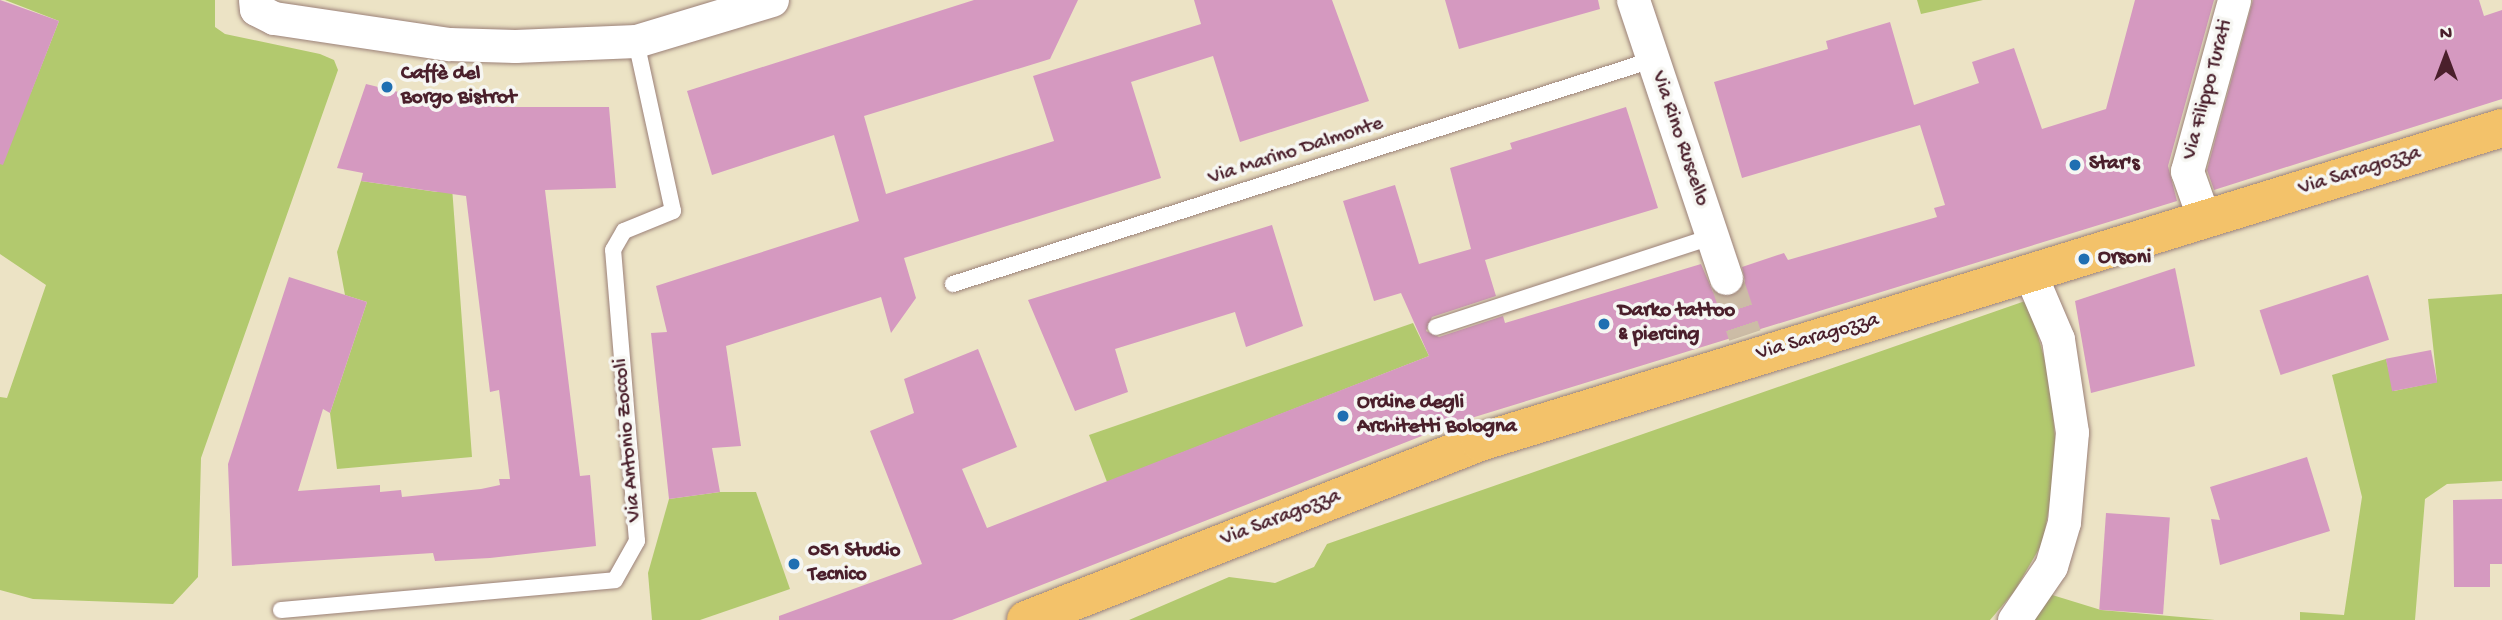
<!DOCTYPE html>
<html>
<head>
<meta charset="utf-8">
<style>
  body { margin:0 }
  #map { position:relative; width:2502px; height:620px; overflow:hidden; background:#ece3c5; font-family:"Gochi Hand",sans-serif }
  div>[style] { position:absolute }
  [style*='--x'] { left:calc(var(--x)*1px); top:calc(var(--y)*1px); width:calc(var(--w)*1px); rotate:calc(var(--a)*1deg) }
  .green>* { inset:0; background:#b2c96e }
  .building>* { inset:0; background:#d599c0; transform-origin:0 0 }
  .street-tunnel>* { height:33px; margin-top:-16.5px; transform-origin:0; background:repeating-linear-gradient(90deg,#ccbca6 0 33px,transparent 0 50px) }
  .roads { filter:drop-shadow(0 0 2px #9b8178) drop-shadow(0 0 2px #9b8178) }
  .lane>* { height:16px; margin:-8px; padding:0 8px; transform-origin:8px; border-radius:8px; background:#fff }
  .street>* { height:33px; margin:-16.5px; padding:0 16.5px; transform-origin:16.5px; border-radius:16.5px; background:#fff }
  .primary>* { height:38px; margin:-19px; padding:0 19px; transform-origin:19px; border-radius:19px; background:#f3c26a }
  .dots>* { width:19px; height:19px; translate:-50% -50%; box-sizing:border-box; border:4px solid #f6f6f2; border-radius:50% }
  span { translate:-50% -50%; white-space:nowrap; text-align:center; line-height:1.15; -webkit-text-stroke:7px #f6f6f2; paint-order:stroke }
  .poi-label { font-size:21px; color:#4a1f2b; font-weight:700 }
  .left { translate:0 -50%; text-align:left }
  .street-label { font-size:21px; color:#4a1f2b }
  .north { position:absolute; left:2411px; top:21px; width:70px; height:70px; -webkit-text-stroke:5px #f6f6f2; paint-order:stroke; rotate:0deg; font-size:19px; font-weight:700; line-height:28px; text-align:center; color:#4a1f2b }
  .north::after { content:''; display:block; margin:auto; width:24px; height:32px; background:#4a1f2b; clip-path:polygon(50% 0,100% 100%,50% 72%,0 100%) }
</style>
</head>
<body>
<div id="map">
  <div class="green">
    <i style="clip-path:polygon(5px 0,215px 0,215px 27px,225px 34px,320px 54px,334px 60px,338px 70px,201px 458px,198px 577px,173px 604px,33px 599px,0 590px,0 397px,7px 398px,46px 285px,0 254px,0 148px,31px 92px,59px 21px)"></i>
    <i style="clip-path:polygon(1917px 0,1983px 0,1921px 14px)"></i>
    <i style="clip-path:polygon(361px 181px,437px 192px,452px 187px,472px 457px,337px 469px,330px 413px,367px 302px,345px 295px,337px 252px)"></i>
    <i style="clip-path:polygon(2502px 294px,2502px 481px,2447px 484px,2425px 499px,2415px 620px,2300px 620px,2300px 612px,2344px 615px,2362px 497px,2332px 375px,2386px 359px,2394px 391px,2437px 382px,2428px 299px)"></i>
    <i style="clip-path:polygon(2028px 300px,2050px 379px,2055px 438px,2051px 496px,2043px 542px,2014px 592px,1990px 620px,1129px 620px,1229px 577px,1275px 583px,1314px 567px,1327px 544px)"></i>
    <i style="clip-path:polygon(1413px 323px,1429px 356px,1107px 482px,1089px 435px)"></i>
    <i style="clip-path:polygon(720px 492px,756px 492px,790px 589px,700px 620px,652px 620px,648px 573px,669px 499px)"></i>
    <i style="clip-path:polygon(2049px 594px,2101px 610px,2215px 620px,2033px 620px)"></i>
  </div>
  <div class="building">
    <i style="clip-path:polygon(0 0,59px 21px,3px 165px,0 164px)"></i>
    <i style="clip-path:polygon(974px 0,1078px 0,1050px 59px,864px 116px,886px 194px,1054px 141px,1033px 76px,1201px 24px,1194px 0,1332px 0,1369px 101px,1240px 142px,1213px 56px,1131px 82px,1161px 178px,904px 258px,916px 298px,891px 333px,881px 297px,726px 346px,741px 446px,712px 448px,720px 492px,669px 499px,651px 333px,667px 332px,656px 286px,859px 221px,834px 135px,712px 175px,687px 91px)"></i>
    <i style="clip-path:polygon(1445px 0,1598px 0,1600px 9px,1459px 49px)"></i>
    <i style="clip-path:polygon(2135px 0,2214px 0,2168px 166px,2177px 201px,1455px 423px,952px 620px,779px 620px,779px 616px,922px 564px,870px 431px,914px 413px,904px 379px,978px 349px,1017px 447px,962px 469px,987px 528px,1429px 356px,1401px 293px,1374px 301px,1343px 201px,1395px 185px,1419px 264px,1471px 249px,1450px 168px,1512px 149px,1510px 143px,1626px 107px,1658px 208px,1485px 260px,1496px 296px,1432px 317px,1426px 331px,1439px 337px,1503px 316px,1505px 323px,1701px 264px,1713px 292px,1731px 296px,1745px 282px,1742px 267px,1784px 253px,1788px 260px,1937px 217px,1934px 208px,1945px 205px,1920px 125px,1742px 178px,1714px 82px,1828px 49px,1826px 41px,1890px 22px,1914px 105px,1979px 83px,1972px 62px,2014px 48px,2042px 129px,2106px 109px)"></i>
    <i style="clip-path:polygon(2253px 0,2479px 0,2484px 16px,2502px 10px,2502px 99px,2214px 190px,2207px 170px)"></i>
    <i style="clip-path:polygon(366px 84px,423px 98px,496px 107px,609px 107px,616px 188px,545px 190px,580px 476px,590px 475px,596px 546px,490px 558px,435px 561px,433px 553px,232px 566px,228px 464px,289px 277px,367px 302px,330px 413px,323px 409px,298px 491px,380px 485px,380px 492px,401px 490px,402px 497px,481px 489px,500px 485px,499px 479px,510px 479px,499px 390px,490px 392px,466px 196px,361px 181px,363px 173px,337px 168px)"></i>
    <i style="clip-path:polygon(1272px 225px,1303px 326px,1246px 347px,1235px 312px,1115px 349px,1128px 392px,1075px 411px,1028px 300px)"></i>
    <i style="clip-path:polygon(2175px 268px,2195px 366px,2091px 393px,2075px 301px)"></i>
    <i style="left:2368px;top:275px;width:68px;height:114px;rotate:72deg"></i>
    <i style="left:2431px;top:350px;width:33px;height:46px;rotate:79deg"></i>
    <i style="clip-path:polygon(2307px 457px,2330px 531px,2220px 565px,2211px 519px,2220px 520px,2210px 487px)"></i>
    <i style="clip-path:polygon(2502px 499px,2502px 564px,2490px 564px,2490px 587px,2454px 587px,2453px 500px)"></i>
    <i style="left:2106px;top:513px;width:64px;height:97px;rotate:4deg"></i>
  </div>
  <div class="street-tunnel">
    <i style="--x:1726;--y:278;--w:60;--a:71.6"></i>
  </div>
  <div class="roads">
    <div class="lane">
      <i style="--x:953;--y:284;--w:734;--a:-17.77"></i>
      <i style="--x:1436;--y:327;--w:290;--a:-18.1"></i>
      <i style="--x:281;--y:610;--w:335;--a:-5.1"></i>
      <i style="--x:615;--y:580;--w:45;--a:-60.6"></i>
      <i style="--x:637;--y:541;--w:292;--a:-94.7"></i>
      <i style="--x:613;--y:250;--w:22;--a:-60"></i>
      <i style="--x:624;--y:231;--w:53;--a:-22.2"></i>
      <i style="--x:673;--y:211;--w:174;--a:-102.3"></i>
    </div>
    <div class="street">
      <i style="--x:255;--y:0;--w:9;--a:84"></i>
      <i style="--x:256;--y:9;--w:20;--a:27"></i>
      <i style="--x:274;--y:18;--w:177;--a:8.5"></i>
      <i style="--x:449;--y:44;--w:66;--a:1.7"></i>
      <i style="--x:515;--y:46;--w:121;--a:-2.4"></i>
      <i style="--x:636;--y:41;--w:142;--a:-16.8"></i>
      <i style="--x:1633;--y:0;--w:293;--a:71.5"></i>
      <i style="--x:2204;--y:219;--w:51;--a:-109.5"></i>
      <i style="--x:2187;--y:171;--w:177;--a:-74.6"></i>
      <i style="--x:2014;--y:620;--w:65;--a:-55.6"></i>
      <i style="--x:2051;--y:566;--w:46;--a:-73.5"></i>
      <i style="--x:2064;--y:522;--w:90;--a:-84.9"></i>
      <i style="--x:2072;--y:432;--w:94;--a:-98.6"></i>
      <i style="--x:2058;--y:339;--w:69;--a:-113.2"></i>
    </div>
    <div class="primary">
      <i style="--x:1026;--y:620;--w:488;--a:-21.4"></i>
      <i style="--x:1480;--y:442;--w:1069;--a:-17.08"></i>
    </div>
  </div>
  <div class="dots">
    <i style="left:387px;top:87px;background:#1f6fb2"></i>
    <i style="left:2075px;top:165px;background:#1f6fb2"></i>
    <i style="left:2084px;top:259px;background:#1f6fb2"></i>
    <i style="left:1604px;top:324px;background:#1f6fb2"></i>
    <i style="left:1343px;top:416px;background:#1f6fb2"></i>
    <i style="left:794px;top:564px;background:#1f6fb2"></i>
  </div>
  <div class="poi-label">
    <span class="left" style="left:401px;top:87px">Caffè del<br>Borgo Bistrot</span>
    <span class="left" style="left:2089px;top:165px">Star's</span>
    <span class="left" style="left:2098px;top:259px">Orsoni</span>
    <span class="left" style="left:1618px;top:324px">Darko tattoo<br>&amp; piercing</span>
    <span class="left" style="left:1357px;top:416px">Ordine degli<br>Architetti Bologna</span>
    <span class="left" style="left:808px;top:564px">051 Studio<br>Tecnico</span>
  </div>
  <div class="street-label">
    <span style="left:2209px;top:90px;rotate:-75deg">Via Filippo Turati</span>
    <span style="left:1679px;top:139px;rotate:71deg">Via Rino Ruscello</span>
    <span style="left:1296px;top:152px;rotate:-18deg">Via Marino Dalmonte</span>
    <span style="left:2360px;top:172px;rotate:-17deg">Via Saragozza</span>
    <span style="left:1818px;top:338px;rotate:-16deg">Via Saragozza</span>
    <span style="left:629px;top:440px;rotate:-95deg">Via Antonio Zoccoli</span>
    <span style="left:1281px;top:519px;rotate:-21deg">Via Saragozza</span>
  </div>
  <div class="north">N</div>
</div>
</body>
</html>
